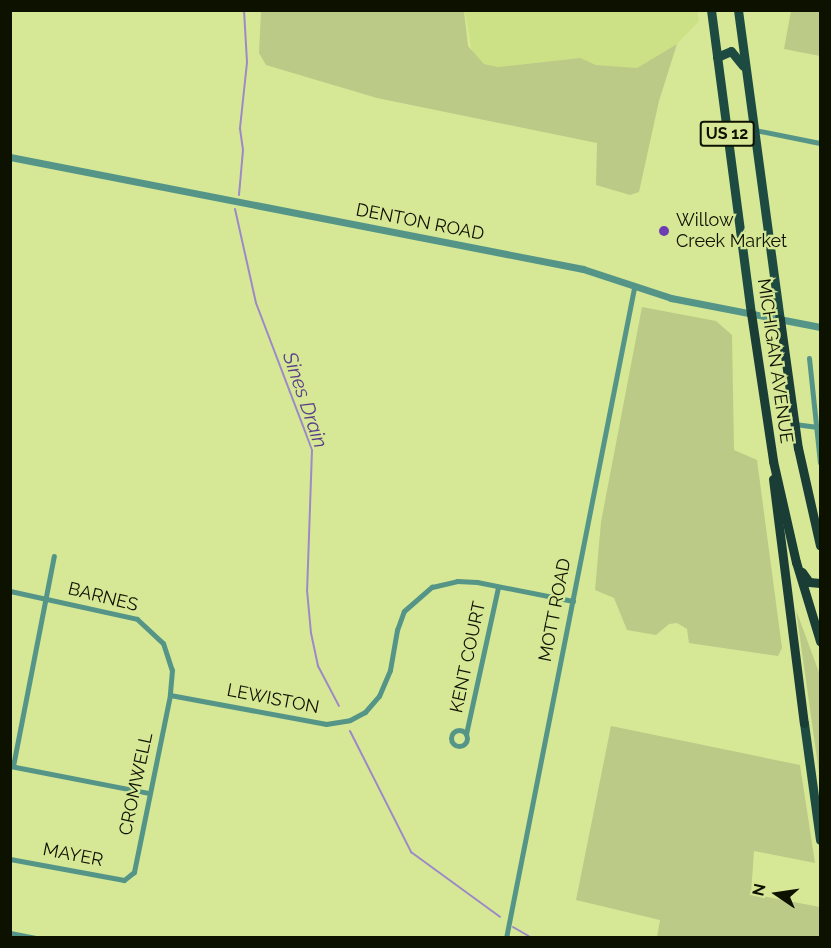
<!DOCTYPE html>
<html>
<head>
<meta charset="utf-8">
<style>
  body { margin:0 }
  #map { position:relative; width:831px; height:948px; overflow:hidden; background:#d6e896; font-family:Raleway,sans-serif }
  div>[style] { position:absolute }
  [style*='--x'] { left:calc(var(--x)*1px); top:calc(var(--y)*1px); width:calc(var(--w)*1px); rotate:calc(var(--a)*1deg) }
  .built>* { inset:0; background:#cce085 }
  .green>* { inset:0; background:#bbca86 }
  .stream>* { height:2px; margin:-1px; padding:0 1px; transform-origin:1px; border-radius:1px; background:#9e89c8 }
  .minor>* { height:5px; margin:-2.5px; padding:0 2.5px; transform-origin:2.5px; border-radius:2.5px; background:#559588 }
  .minor>.ring { margin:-2.5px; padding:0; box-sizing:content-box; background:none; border:5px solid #559588; border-radius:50% }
  .tertiary>* { height:7px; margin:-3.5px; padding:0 3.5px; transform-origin:3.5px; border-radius:3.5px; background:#559588 }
  .primary>* { height:9px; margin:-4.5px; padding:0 4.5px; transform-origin:4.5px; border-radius:4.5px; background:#1d4b42 }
  .trunk>* { height:9px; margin:-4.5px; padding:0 4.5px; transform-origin:4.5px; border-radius:4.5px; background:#1a3d36 }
  .dots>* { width:16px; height:16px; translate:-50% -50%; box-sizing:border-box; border:3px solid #d6e896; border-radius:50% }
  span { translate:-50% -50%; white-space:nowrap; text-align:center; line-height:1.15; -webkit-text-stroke:4.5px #d6e896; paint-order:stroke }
  .shield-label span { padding:2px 4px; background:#d6e896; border:2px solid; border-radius:4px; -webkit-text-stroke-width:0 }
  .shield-label { font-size:16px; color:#0d1100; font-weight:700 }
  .poi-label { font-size:18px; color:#0d1100 }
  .left { translate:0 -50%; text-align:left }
  .street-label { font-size:18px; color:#0d1100 }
  .water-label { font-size:20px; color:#5b3e8b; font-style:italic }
  .frame { position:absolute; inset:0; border:12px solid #0d1100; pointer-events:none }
  .north { position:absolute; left:747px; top:864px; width:60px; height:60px; -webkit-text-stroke:4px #d6e896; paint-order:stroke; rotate:283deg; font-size:16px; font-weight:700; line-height:24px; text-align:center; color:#0d1100 }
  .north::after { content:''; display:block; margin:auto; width:21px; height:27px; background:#0d1100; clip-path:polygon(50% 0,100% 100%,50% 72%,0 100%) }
</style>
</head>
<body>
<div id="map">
  <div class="built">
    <i style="clip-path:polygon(697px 10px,699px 21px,677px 44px,637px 68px,596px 65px,579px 58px,498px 67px,484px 64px,472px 52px,465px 11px)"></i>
  </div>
  <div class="green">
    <i style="clip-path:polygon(261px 11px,464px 11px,468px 46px,484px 64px,498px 67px,580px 58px,596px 65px,637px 68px,677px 44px,659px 101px,639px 192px,630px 195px,596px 185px,597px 143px,377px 98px,266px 65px,259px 53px)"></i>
    <i style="clip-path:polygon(791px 11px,820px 11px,820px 56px,784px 49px)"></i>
    <i style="clip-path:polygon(642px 307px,716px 321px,732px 335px,734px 450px,757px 460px,782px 648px,778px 656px,689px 643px,687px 629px,677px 623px,669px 624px,656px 635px,627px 630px,614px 598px,595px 590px,601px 522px)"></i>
    <i style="clip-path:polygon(796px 610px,820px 675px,820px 780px)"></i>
    <i style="clip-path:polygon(611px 726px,800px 765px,815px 863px,754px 851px,751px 894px,820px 907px,820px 937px,657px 937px,660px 920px,576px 900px)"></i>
  </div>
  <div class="stream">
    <i style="--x:239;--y:195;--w:45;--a:-84.9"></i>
    <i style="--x:243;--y:150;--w:22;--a:-98"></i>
    <i style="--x:240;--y:128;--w:66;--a:-83.9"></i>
    <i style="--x:247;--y:62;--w:52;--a:-93.3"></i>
    <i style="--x:235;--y:209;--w:96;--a:77.4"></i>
    <i style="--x:256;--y:303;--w:157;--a:69.1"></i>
    <i style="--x:312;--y:450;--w:140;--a:92"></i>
    <i style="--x:307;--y:590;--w:43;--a:84.7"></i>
    <i style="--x:311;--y:633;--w:34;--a:78"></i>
    <i style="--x:318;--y:666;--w:45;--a:62.3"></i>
    <i style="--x:350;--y:731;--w:136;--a:63.2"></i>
    <i style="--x:411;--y:852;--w:110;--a:36.1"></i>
    <i style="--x:513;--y:927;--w:22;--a:30"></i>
  </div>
  <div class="minor">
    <i style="--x:755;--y:130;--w:66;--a:11.3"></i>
    <i style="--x:809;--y:358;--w:105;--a:84"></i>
    <i style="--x:794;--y:424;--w:26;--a:7"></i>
    <i style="--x:10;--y:591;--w:130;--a:12.4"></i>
    <i style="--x:137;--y:619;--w:35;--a:43"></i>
    <i style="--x:163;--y:643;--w:28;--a:72"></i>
    <i style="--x:172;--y:670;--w:25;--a:95"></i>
    <i style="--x:170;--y:695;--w:181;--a:101.5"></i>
    <i style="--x:134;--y:872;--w:13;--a:141"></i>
    <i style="--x:124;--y:880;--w:116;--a:-169.6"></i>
    <i style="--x:170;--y:695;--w:159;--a:10.5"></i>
    <i style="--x:326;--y:724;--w:24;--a:-9"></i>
    <i style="--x:350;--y:720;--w:17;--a:-28"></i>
    <i style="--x:365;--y:712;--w:21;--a:-49"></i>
    <i style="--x:379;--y:696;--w:28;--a:-67"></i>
    <i style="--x:390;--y:670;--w:41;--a:-80.1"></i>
    <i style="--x:397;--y:630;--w:20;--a:-70"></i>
    <i style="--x:404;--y:611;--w:37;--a:-41"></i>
    <i style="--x:432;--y:587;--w:26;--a:-13"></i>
    <i style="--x:457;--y:581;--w:20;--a:3"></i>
    <i style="--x:477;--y:582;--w:98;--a:11.2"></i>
    <i class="ring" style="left:451px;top:730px;width:11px;height:11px"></i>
    <i style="--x:466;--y:734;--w:150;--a:-77.7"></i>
    <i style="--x:10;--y:766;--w:142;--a:11"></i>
    <i style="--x:13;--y:766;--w:214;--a:-79"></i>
    <i style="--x:10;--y:933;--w:26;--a:11"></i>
    <i style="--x:506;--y:938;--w:662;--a:-78.86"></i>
  </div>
  <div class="tertiary">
    <i style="--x:10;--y:157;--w:584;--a:11.06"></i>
    <i style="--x:583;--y:269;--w:93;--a:18.2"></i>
    <i style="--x:671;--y:298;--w:152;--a:11"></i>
  </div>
  <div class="primary">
    <i style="--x:711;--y:10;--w:306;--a:82.5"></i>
    <i style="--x:738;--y:10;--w:312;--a:82.3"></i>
    <i style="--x:717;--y:57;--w:15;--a:-23"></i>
    <i style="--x:731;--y:51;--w:19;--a:51"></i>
    <i style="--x:804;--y:723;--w:118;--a:82.2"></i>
  </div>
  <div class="trunk">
    <i style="--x:751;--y:313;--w:150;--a:81.5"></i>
    <i style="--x:773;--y:461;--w:104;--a:77.2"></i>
    <i style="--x:796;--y:562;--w:83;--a:73.1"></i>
    <i style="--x:780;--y:319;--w:130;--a:82.1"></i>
    <i style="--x:798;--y:448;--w:100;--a:77.3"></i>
    <i style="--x:773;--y:479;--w:246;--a:82.8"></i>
    <i style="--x:802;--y:572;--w:12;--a:55"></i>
    <i style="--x:809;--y:582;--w:11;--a:5"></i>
  </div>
  <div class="dots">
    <i style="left:664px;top:231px;background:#6e3cb3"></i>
  </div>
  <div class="shield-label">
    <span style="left:727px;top:134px">US 12</span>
  </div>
  <div class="poi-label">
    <span class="left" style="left:676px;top:231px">Willow<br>Creek Market</span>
  </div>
  <div class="street-label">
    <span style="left:420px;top:222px;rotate:11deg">DENTON ROAD</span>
    <span style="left:775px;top:361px;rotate:82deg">MICHIGAN AVENUE</span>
    <span style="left:103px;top:597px;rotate:14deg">BARNES</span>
    <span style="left:555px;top:610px;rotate:-79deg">MOTT ROAD</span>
    <span style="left:468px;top:657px;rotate:-78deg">KENT COURT</span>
    <span style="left:273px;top:699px;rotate:11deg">LEWISTON</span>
    <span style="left:136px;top:784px;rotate:-78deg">CROMWELL</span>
    <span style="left:73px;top:855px;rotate:11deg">MAYER</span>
  </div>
  <div class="water-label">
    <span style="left:305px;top:400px;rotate:71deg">Sines Drain</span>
  </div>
  <div class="frame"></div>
  <div class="north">N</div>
</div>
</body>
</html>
